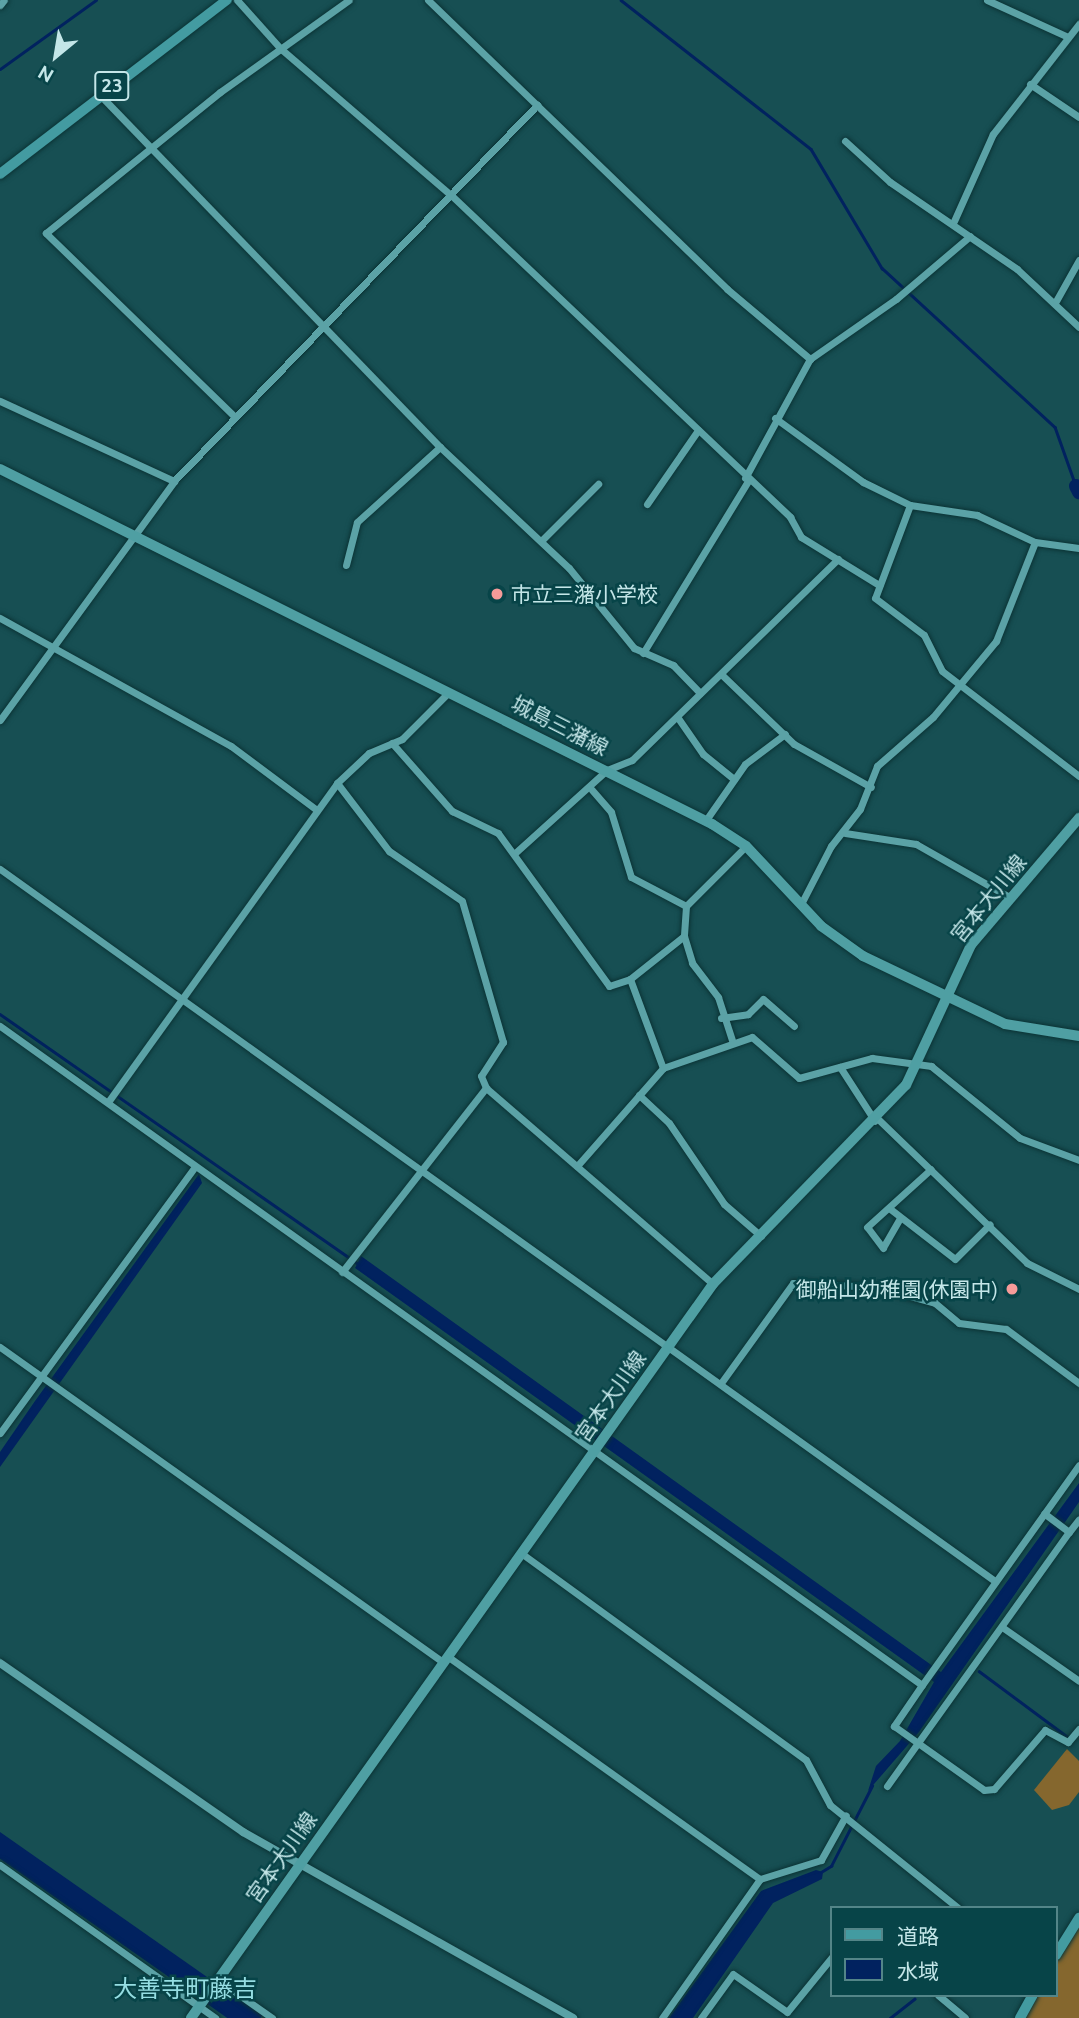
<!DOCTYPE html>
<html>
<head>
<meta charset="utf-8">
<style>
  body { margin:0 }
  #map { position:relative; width:1079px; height:2018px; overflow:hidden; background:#174f53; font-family:Ubuntu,"Noto Sans JP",sans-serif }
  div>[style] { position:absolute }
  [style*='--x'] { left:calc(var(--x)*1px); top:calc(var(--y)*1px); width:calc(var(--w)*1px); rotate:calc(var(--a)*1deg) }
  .green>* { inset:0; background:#85672e }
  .water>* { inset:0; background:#01225f; transform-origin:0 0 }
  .stream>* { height:2.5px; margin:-1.25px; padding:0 1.25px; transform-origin:1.25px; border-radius:1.25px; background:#01225f }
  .river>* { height:14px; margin:-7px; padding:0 7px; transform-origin:7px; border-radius:7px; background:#01225f }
  .roads { filter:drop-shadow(0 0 2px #0b3335) drop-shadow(0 0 2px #0b3335) }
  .minor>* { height:7px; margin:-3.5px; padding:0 3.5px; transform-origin:3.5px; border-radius:3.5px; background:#5ba2a6 }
  .tertiary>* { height:8px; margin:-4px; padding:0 4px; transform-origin:4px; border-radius:4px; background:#5ba2a6 }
  .secondary>* { height:10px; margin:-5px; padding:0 5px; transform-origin:5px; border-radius:5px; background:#4f9fa3 }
  .primary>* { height:10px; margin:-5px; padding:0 5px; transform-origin:5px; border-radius:5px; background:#439ba1 }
  .dots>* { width:19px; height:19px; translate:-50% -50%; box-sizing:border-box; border:4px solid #074448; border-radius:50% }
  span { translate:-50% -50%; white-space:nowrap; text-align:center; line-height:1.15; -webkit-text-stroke:5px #074448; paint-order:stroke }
  .shield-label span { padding:2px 5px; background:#074448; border:2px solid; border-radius:5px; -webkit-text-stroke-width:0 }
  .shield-label { font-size:19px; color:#c4e6e8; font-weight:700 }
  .poi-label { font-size:21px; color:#c4e6e8 }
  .left { translate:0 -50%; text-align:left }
  .right { translate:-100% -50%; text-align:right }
  .street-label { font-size:21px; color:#c4e6e8 }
  .quarter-label { font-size:24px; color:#95dde2 }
  .legend { position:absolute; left:830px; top:1906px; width:228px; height:91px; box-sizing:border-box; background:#074448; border:2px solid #538588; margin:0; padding:9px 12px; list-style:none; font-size:21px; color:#c4e6e8 }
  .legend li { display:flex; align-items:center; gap:14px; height:35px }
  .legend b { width:35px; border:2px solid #538588 }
  .north { position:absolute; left:21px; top:21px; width:70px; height:70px; -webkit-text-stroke:5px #074448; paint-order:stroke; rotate:210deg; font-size:19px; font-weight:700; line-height:28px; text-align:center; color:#c4e6e8 }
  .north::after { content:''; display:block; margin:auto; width:24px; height:32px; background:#c4e6e8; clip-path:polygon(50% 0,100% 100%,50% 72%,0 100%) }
</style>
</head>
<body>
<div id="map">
  <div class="green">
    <i style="clip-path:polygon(1067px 1749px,1079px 1761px,1079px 1792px,1069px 1805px,1052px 1810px,1034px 1790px)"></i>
    <i style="clip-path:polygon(1079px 1925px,1079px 2018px,1025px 2018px,1038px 1995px,1056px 1995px,1056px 1964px)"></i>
  </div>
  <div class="water">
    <i style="clip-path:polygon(199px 1174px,202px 1183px,0 1467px,0 1452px,35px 1401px)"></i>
    <i style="clip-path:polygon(361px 1256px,941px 1672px,1079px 1483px,1079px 1502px,919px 1732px,868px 1791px,876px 1766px,900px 1741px,934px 1682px,355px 1268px)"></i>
    <i style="left:0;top:1832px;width:320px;height:22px;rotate:35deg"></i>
    <i style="clip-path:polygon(816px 1870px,823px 1872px,822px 1879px,773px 1903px,693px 2018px,669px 2018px,761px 1891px)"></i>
  </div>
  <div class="stream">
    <i style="--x:621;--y:0;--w:241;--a:38.1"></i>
    <i style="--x:811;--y:149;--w:139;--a:59.2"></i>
    <i style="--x:882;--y:268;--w:235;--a:42.6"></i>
    <i style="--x:1055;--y:427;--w:63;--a:70.4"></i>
    <i style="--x:0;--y:69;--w:118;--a:-35.7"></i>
    <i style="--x:0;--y:1014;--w:437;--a:34.9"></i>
    <i style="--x:979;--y:1671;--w:111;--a:36.6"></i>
    <i style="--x:821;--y:1872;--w:12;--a:-31"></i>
    <i style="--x:831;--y:1866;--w:90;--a:-62.9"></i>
    <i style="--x:890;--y:2018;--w:31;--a:-38"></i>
  </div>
  <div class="river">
    <i style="--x:1076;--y:486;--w:7;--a:63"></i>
  </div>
  <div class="roads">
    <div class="minor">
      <i style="--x:237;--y:0;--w:66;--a:48.1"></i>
      <i style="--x:281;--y:49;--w:224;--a:40.7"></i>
      <i style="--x:451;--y:195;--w:468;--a:43.5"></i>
      <i style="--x:790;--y:517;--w:23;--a:61"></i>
      <i style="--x:801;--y:537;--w:92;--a:31.6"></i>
      <i style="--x:428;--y:0;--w:416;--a:44"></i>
      <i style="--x:727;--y:289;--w:109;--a:40.1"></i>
      <i style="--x:987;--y:0;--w:87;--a:24.5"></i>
      <i style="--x:0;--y:5;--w:6;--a:-51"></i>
      <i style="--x:1030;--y:84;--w:59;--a:34"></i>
      <i style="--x:100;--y:95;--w:489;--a:46"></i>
      <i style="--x:440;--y:447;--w:177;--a:43.2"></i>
      <i style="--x:569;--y:568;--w:103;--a:50.9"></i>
      <i style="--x:634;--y:648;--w:43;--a:23.6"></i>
      <i style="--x:673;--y:665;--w:39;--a:46"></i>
      <i style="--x:845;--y:141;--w:61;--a:42.3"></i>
      <i style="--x:890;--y:182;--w:154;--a:34.4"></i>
      <i style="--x:1017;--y:269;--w:85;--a:43.1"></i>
      <i style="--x:954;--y:221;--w:95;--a:-65.9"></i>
      <i style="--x:993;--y:134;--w:140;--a:-52"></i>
      <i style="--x:1056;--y:301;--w:47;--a:-60.7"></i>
      <i style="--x:0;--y:401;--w:192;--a:24.7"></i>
      <i style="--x:235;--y:417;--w:264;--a:-135.8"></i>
      <i style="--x:46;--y:233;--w:224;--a:-39"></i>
      <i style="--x:220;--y:92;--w:158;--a:-35.5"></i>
      <i style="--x:775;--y:418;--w:109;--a:36"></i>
      <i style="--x:863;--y:482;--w:52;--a:26.1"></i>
      <i style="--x:910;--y:505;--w:68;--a:8.5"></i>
      <i style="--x:977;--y:515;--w:64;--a:25"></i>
      <i style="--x:1035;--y:542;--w:44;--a:7.8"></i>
      <i style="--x:745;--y:478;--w:136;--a:-61.4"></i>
      <i style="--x:810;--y:359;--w:105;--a:-34.9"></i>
      <i style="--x:896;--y:299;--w:97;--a:-40.4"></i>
      <i style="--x:647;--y:504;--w:90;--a:-55.4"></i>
      <i style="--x:910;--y:505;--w:99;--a:110.6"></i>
      <i style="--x:875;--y:598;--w:61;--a:37.1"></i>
      <i style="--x:924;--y:635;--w:40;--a:63.4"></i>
      <i style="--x:942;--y:671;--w:173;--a:37.5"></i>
      <i style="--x:541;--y:541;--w:81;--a:-45"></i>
      <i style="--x:346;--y:565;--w:44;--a:-75.7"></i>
      <i style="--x:357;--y:522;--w:112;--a:-42.1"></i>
      <i style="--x:0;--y:618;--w:264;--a:29"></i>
      <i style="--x:231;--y:746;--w:107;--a:36.7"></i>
      <i style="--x:643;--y:653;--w:202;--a:-58.6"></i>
      <i style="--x:721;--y:674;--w:101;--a:43.8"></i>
      <i style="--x:794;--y:744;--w:88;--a:29.2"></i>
      <i style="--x:678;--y:718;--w:44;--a:55.2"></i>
      <i style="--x:703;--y:754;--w:40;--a:39"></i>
      <i style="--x:0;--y:720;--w:296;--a:-53.9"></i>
      <i style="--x:174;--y:481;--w:523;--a:-46.01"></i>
      <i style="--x:392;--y:743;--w:91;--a:48.6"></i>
      <i style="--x:452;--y:811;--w:51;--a:25.6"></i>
      <i style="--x:498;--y:833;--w:189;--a:54"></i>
      <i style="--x:609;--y:986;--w:22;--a:-18"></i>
      <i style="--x:630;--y:979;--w:69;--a:-38.5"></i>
      <i style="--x:337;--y:783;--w:86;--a:52.6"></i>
      <i style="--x:389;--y:851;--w:88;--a:34.4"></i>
      <i style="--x:462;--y:901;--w:147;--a:73.8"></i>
      <i style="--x:503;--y:1042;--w:40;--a:122.9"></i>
      <i style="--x:481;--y:1076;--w:13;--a:67"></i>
      <i style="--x:486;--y:1088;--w:300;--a:40.8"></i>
      <i style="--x:592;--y:790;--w:29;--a:49"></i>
      <i style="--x:611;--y:812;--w:68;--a:72.9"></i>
      <i style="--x:631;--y:877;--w:62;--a:27.8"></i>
      <i style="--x:686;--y:906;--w:30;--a:94"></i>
      <i style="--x:684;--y:936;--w:28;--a:73"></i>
      <i style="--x:692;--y:963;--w:43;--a:52.6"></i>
      <i style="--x:718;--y:997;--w:45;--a:72"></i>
      <i style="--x:706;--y:820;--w:68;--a:-55.1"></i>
      <i style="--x:745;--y:764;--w:50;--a:-36.9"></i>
      <i style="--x:845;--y:833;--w:72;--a:8.8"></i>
      <i style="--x:916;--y:844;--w:109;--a:29.6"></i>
      <i style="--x:515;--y:853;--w:124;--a:-42.1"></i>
      <i style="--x:607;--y:770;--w:27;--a:-22"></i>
      <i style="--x:632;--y:760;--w:288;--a:-44.3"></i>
      <i style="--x:0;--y:869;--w:1224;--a:35.59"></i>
      <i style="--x:801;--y:904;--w:65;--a:-62.7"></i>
      <i style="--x:831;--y:846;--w:47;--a:-51.9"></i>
      <i style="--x:860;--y:809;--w:46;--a:-68.4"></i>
      <i style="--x:877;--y:766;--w:74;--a:-41.2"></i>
      <i style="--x:933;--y:717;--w:99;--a:-50.3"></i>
      <i style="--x:996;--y:641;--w:106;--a:-68.5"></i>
      <i style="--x:686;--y:906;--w:85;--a:-45"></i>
      <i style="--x:630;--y:979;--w:95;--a:69.7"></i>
      <i style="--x:721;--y:1018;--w:27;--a:-8"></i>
      <i style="--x:748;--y:1014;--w:21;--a:-45"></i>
      <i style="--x:763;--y:999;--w:41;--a:41.1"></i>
      <i style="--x:0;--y:1026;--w:1133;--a:35.56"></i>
      <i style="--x:922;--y:1685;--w:50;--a:124.3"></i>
      <i style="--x:894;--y:1726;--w:110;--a:35.4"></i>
      <i style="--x:984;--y:1790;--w:10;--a:-6"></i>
      <i style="--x:994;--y:1789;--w:78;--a:-49.2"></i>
      <i style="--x:1045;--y:1730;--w:26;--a:28"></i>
      <i style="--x:1068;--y:1742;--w:17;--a:-50"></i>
      <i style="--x:840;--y:1067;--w:64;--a:57.1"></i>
      <i style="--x:639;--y:1095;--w:41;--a:43"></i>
      <i style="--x:669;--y:1123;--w:98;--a:55.8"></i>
      <i style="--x:724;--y:1204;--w:49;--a:40.9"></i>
      <i style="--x:108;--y:1102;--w:393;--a:-54.3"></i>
      <i style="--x:337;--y:783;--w:44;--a:-43.2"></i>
      <i style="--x:369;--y:753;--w:36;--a:-23"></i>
      <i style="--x:402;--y:739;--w:66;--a:-45"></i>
      <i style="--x:878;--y:1119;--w:207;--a:44"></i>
      <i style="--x:1027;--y:1263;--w:58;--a:26.6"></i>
      <i style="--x:577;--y:1166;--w:130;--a:-48.7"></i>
      <i style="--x:663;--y:1068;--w:94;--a:-19.2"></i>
      <i style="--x:752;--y:1037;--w:62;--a:41.1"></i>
      <i style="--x:799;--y:1078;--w:76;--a:-15.3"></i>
      <i style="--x:872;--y:1058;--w:60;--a:7.7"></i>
      <i style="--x:931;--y:1066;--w:114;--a:39"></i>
      <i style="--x:1020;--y:1138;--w:63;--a:20.4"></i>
      <i style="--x:889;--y:1208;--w:83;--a:37.7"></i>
      <i style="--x:955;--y:1259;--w:49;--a:-45"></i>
      <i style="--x:900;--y:1218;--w:34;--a:120"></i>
      <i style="--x:883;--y:1248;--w:26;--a:-127"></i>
      <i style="--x:867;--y:1227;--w:86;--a:-42.2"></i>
      <i style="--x:342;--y:1272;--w:234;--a:-52"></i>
      <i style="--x:0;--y:1347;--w:544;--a:35.42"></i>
      <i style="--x:721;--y:1383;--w:123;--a:-54.2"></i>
      <i style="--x:793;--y:1283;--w:84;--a:2.7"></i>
      <i style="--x:877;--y:1287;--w:60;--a:15.4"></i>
      <i style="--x:935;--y:1303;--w:31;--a:40"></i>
      <i style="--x:959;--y:1323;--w:47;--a:7.3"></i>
      <i style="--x:1006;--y:1329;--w:91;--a:36.5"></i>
      <i style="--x:0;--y:1433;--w:330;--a:-53.8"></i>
      <i style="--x:1069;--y:1532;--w:16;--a:-52"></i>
      <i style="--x:521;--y:1553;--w:352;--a:36"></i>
      <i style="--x:806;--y:1760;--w:51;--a:61.9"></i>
      <i style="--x:830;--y:1805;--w:164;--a:38.8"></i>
      <i style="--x:1002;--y:1627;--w:94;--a:35"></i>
      <i style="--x:447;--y:1656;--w:384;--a:35.5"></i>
      <i style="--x:760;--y:1879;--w:170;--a:125.2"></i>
      <i style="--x:922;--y:1685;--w:270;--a:-54.5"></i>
      <i style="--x:887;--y:1786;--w:312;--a:-54.4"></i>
      <i style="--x:1069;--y:1532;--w:31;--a:-143"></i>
      <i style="--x:0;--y:1865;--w:264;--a:35.4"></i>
      <i style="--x:760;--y:1879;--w:64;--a:-17.3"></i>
      <i style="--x:821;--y:1860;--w:51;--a:-60.9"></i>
      <i style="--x:218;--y:1980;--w:66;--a:35.1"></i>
      <i style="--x:938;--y:1995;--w:35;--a:40"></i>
      <i style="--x:701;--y:2018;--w:54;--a:-54"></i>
      <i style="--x:733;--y:1974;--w:66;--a:35.1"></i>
      <i style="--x:787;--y:2012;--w:71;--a:-50.7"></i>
    </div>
    <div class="tertiary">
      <i style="--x:0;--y:1663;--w:296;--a:34.8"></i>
      <i style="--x:243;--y:1832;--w:379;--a:29.4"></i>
    </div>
    <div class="secondary">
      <i style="--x:0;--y:469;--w:796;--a:26.5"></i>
      <i style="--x:712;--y:824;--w:40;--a:32.9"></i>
      <i style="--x:746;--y:846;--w:110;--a:46.8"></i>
      <i style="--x:821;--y:926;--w:52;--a:35.5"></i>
      <i style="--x:863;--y:956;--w:157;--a:25.6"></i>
      <i style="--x:1005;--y:1024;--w:75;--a:9.2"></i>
      <i style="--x:191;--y:2018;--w:901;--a:-54.58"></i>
      <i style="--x:713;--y:1284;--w:277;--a:-45.9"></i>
      <i style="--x:906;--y:1085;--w:154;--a:-65.1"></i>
      <i style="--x:971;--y:945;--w:167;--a:-49.6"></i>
    </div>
    <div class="primary">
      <i style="--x:0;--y:174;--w:286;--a:-37.5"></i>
      <i style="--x:1056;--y:1955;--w:44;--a:-58.1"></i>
      <i style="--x:1020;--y:2018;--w:26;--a:-61"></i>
    </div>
  </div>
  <div class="dots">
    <i style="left:497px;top:594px;background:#f59b99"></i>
    <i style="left:1012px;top:1289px;background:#f59b99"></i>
  </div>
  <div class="shield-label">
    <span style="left:112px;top:86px">23</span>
  </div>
  <div class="poi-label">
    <span class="left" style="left:511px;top:594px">市立三潴小学校</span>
    <span class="right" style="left:998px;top:1289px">御船山幼稚園(休園中)</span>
  </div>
  <div class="street-label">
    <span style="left:560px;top:725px;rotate:27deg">城島三潴線</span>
    <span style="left:988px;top:898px;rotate:-51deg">宮本大川線</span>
    <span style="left:610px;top:1396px;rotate:-55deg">宮本大川線</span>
    <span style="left:281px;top:1857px;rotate:-55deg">宮本大川線</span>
  </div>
  <div class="quarter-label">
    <span style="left:185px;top:1989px">大善寺町藤吉</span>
  </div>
  <ul class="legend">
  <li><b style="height:9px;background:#439ba1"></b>道路</li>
  <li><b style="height:19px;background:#01225f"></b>水域</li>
  </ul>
  <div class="north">N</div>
</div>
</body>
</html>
